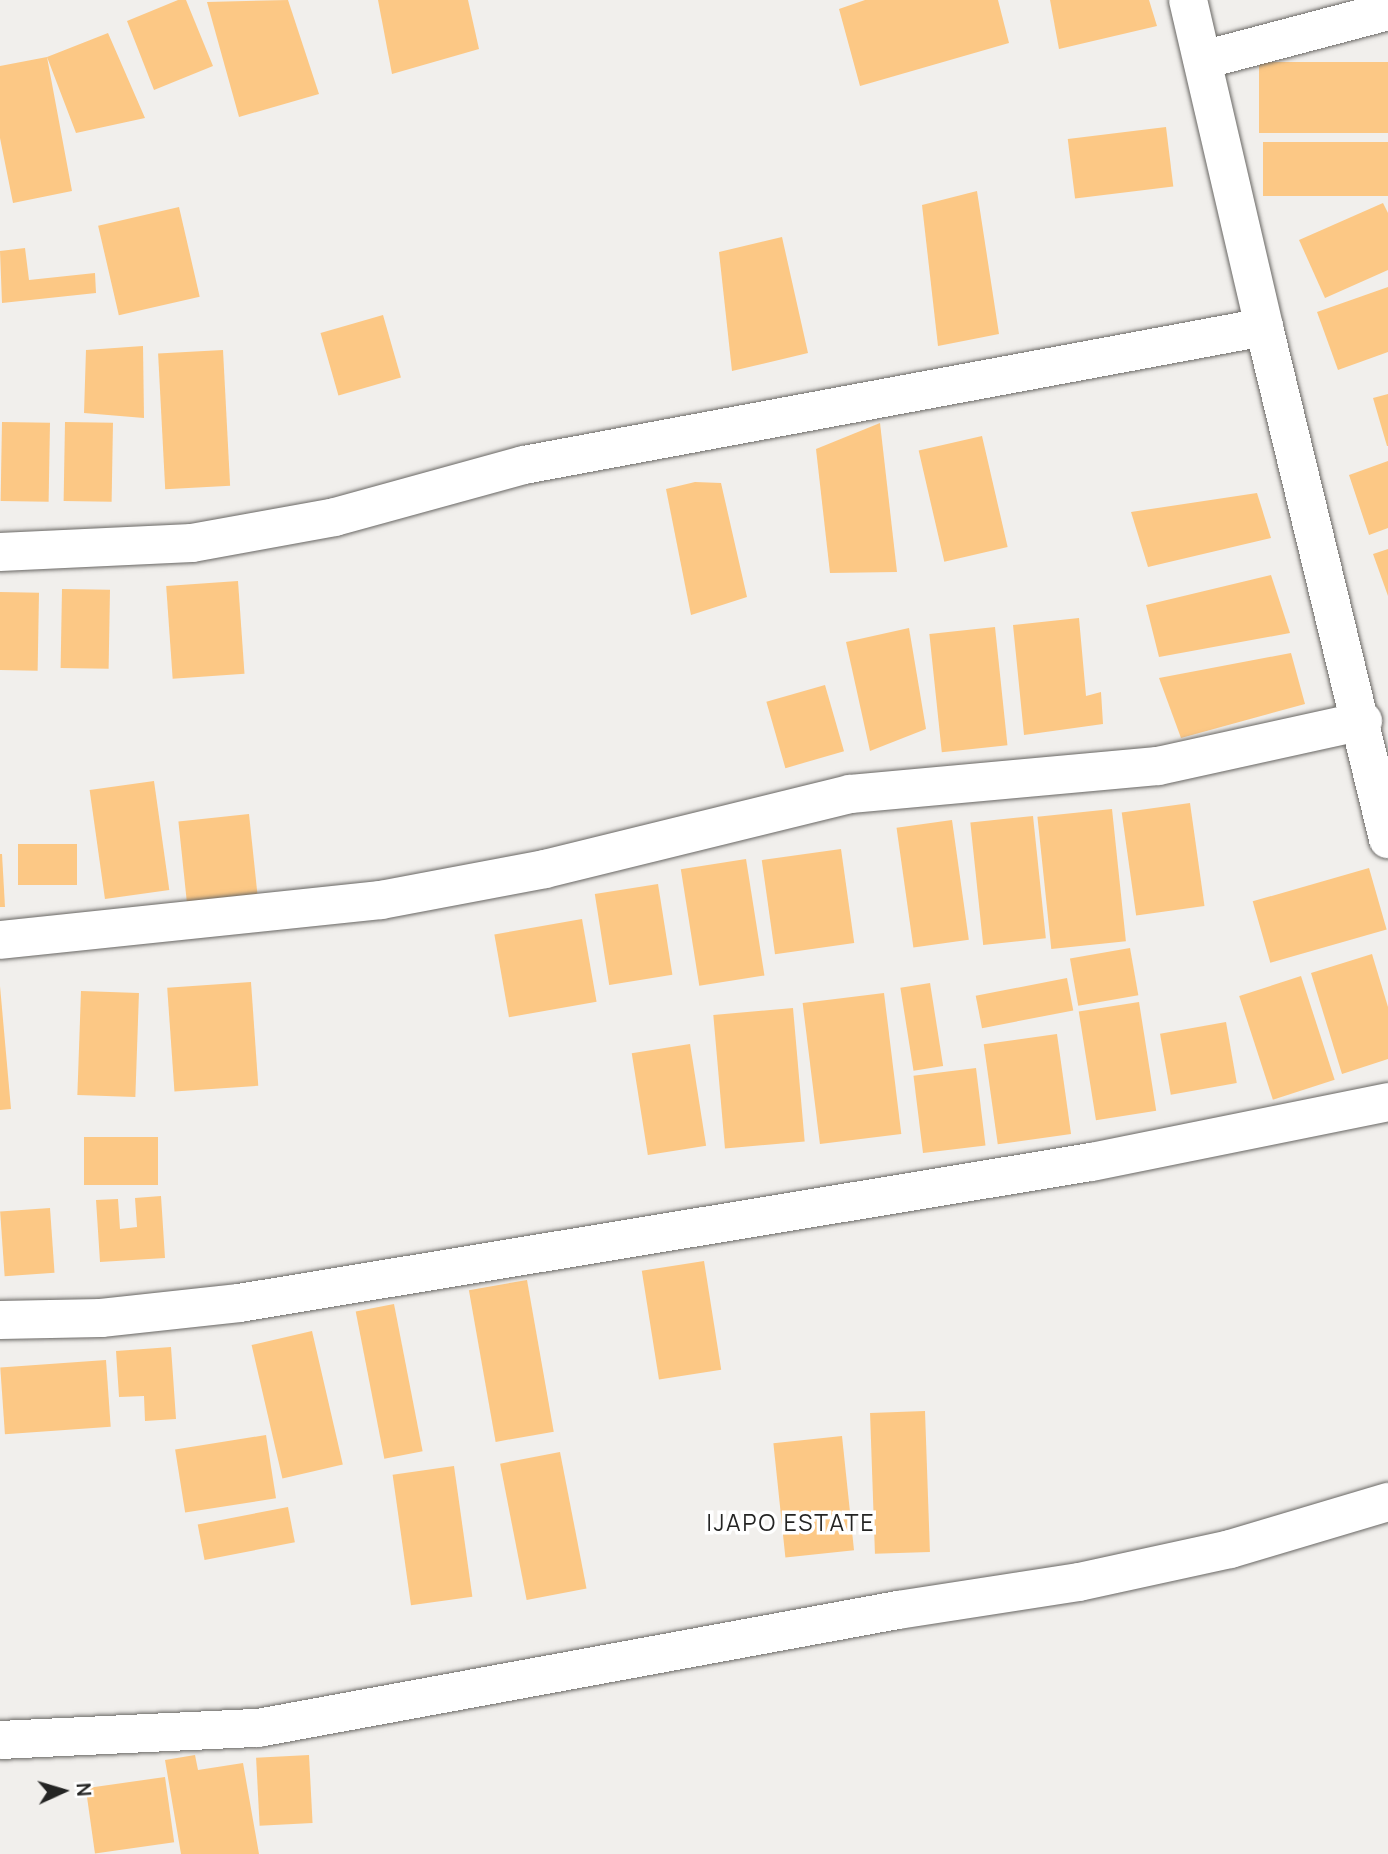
<!DOCTYPE html>
<html>
<head>
<meta charset="utf-8">
<style>
  body { margin:0 }
  #map { position:relative; width:1388px; height:1854px; overflow:hidden; background:#f1efec; font-family:Manrope,sans-serif }
  div>[style] { position:absolute }
  [style*='--x'] { left:calc(var(--x)*1px); top:calc(var(--y)*1px); width:calc(var(--w)*1px); rotate:calc(var(--a)*1deg) }
  .building>* { inset:0; background:#fcc885; transform-origin:0 0 }
  .roads { filter:drop-shadow(0 0 2px #696764) drop-shadow(0 0 2px #696764) }
  .street>* { height:38px; margin:-19px; padding:0 19px; transform-origin:19px; border-radius:19px; background:#fff }
  span { translate:-50% -50%; white-space:nowrap; text-align:center; line-height:1.15; -webkit-text-stroke:7px #fff; paint-order:stroke }
  .neighbourhood-label { font-size:23px; color:#242423; letter-spacing:2px }
  .north { position:absolute; left:28px; top:1756px; width:70px; height:70px; -webkit-text-stroke:5px #fff; paint-order:stroke; rotate:86deg; font-size:19px; font-weight:700; line-height:28px; text-align:center; color:#242423 }
  .north::after { content:''; display:block; margin:auto; width:24px; height:32px; background:#242423; clip-path:polygon(50% 0,100% 100%,50% 72%,0 100%) }
</style>
</head>
<body>
<div id="map">
  <div class="building">
    <i style="clip-path:polygon(178px 0,186px 0,213px 66px,154px 90px,127px 21px)"></i>
    <i style="clip-path:polygon(288px 0,319px 94px,239px 117px,207px 2px)"></i>
    <i style="clip-path:polygon(378px 0,468px 0,479px 49px,392px 74px)"></i>
    <i style="clip-path:polygon(865px 0,998px 0,1009px 43px,860px 86px,839px 9px)"></i>
    <i style="clip-path:polygon(1050px 0,1149px 0,1157px 26px,1059px 49px)"></i>
    <i style="clip-path:polygon(108px 33px,145px 118px,76px 133px,47px 57px,72px 191px,13px 203px,0 138px,0 66px,47px 57px)"></i>
    <i style="left:1388px;top:62px;width:71px;height:129px;rotate:90deg"></i>
    <i style="left:1166px;top:127px;width:60px;height:99px;rotate:83deg"></i>
    <i style="left:1388px;top:142px;width:54px;height:125px;rotate:90deg"></i>
    <i style="clip-path:polygon(977px 191px,999px 334px,938px 346px,922px 205px)"></i>
    <i style="clip-path:polygon(1383px 203px,1388px 213px,1388px 270px,1325px 298px,1299px 240px)"></i>
    <i style="left:179px;top:207px;width:92px;height:83px;rotate:77deg"></i>
    <i style="clip-path:polygon(782px 237px,808px 353px,732px 371px,719px 252px)"></i>
    <i style="clip-path:polygon(25px 248px,29px 280px,95px 273px,96px 293px,2px 303px,0 251px)"></i>
    <i style="clip-path:polygon(1388px 287px,1388px 352px,1338px 370px,1317px 312px)"></i>
    <i style="left:383px;top:315px;width:65px;height:65px;rotate:74deg"></i>
    <i style="clip-path:polygon(143px 346px,144px 418px,84px 413px,86px 350px)"></i>
    <i style="left:223px;top:350px;width:136px;height:65px;rotate:87deg"></i>
    <i style="clip-path:polygon(1388px 394px,1388px 446px,1387px 446px,1373px 398px)"></i>
    <i style="left:2px;top:422px;width:48px;height:79px;rotate:1deg"></i>
    <i style="left:65px;top:422px;width:48px;height:79px;rotate:1deg"></i>
    <i style="clip-path:polygon(880px 423px,897px 572px,830px 573px,816px 449px)"></i>
    <i style="left:982px;top:436px;width:114px;height:65px;rotate:77deg"></i>
    <i style="clip-path:polygon(1388px 461px,1388px 528px,1369px 535px,1349px 475px)"></i>
    <i style="clip-path:polygon(695px 482px,721px 483px,747px 597px,691px 615px,666px 489px)"></i>
    <i style="clip-path:polygon(1257px 493px,1271px 538px,1148px 567px,1131px 512px)"></i>
    <i style="clip-path:polygon(1388px 549px,1388px 596px,1373px 554px)"></i>
    <i style="clip-path:polygon(1271px 575px,1290px 633px,1159px 657px,1146px 605px)"></i>
    <i style="left:238px;top:581px;width:93px;height:72px;rotate:86deg"></i>
    <i style="left:62px;top:589px;width:48px;height:79px;rotate:1deg"></i>
    <i style="left:0;top:592px;width:39px;height:78px;rotate:1deg"></i>
    <i style="clip-path:polygon(1079px 618px,1086px 696px,1101px 692px,1103px 724px,1024px 735px,1013px 625px)"></i>
    <i style="left:995px;top:627px;width:119px;height:66px;rotate:84deg"></i>
    <i style="clip-path:polygon(909px 628px,926px 729px,870px 751px,846px 642px)"></i>
    <i style="clip-path:polygon(1291px 653px,1305px 704px,1181px 738px,1159px 678px)"></i>
    <i style="left:825px;top:685px;width:69px;height:61px;rotate:74deg"></i>
    <i style="left:154px;top:781px;width:110px;height:65px;rotate:82deg"></i>
    <i style="left:1190px;top:803px;width:104px;height:69px;rotate:82deg"></i>
    <i style="left:1112px;top:809px;width:133px;height:75px;rotate:84deg"></i>
    <i style="left:249px;top:814px;width:84px;height:71px;rotate:84deg"></i>
    <i style="left:1033px;top:816px;width:123px;height:63px;rotate:84deg"></i>
    <i style="left:952px;top:820px;width:121px;height:56px;rotate:82deg"></i>
    <i style="left:18px;top:844px;width:59px;height:41px"></i>
    <i style="left:841px;top:849px;width:95px;height:80px;rotate:82deg"></i>
    <i style="clip-path:polygon(0 854px,2px 854px,5px 907px,0 907px)"></i>
    <i style="left:746px;top:859px;width:118px;height:66px;rotate:81deg"></i>
    <i style="left:1369px;top:868px;width:64px;height:121px;rotate:74deg"></i>
    <i style="left:658px;top:884px;width:92px;height:64px;rotate:81deg"></i>
    <i style="left:582px;top:919px;width:84px;height:89px;rotate:80deg"></i>
    <i style="left:1130px;top:948px;width:48px;height:61px;rotate:80deg"></i>
    <i style="clip-path:polygon(1372px 954px,1388px 1007px,1388px 1059px,1342px 1074px,1311px 973px)"></i>
    <i style="left:1301px;top:976px;width:109px;height:65px;rotate:72deg"></i>
    <i style="left:1067px;top:978px;width:33px;height:93px;rotate:79deg"></i>
    <i style="left:251px;top:982px;width:104px;height:84px;rotate:86deg"></i>
    <i style="left:930px;top:983px;width:84px;height:30px;rotate:81deg"></i>
    <i style="clip-path:polygon(0 986px,11px 1109px,0 1110px)"></i>
    <i style="left:81px;top:991px;width:58px;height:104px;rotate:2deg"></i>
    <i style="left:884px;top:993px;width:142px;height:82px;rotate:83deg"></i>
    <i style="left:1139px;top:1002px;width:110px;height:61px;rotate:81deg"></i>
    <i style="left:793px;top:1008px;width:134px;height:80px;rotate:85deg"></i>
    <i style="left:1226px;top:1022px;width:62px;height:67px;rotate:80deg"></i>
    <i style="left:1057px;top:1034px;width:101px;height:74px;rotate:82deg"></i>
    <i style="left:690px;top:1044px;width:103px;height:59px;rotate:81deg"></i>
    <i style="left:976px;top:1068px;width:78px;height:63px;rotate:83deg"></i>
    <i style="left:158px;top:1137px;width:48px;height:74px;rotate:90deg"></i>
    <i style="clip-path:polygon(161px 1196px,165px 1258px,100px 1262px,96px 1200px,118px 1199px,120px 1229px,137px 1227px,135px 1198px)"></i>
    <i style="left:50px;top:1208px;width:65px;height:50px;rotate:86deg"></i>
    <i style="left:704px;top:1261px;width:110px;height:63px;rotate:81deg"></i>
    <i style="left:527px;top:1280px;width:154px;height:59px;rotate:80deg"></i>
    <i style="left:394px;top:1304px;width:150px;height:39px;rotate:79deg"></i>
    <i style="left:312px;top:1331px;width:137px;height:62px;rotate:77deg"></i>
    <i style="clip-path:polygon(171px 1347px,176px 1419px,145px 1421px,144px 1396px,119px 1397px,116px 1351px)"></i>
    <i style="left:106px;top:1360px;width:67px;height:106px;rotate:86deg"></i>
    <i style="left:925px;top:1411px;width:141px;height:55px;rotate:88deg"></i>
    <i style="left:266px;top:1435px;width:64px;height:92px;rotate:81deg"></i>
    <i style="left:842px;top:1436px;width:115px;height:69px;rotate:84deg"></i>
    <i style="left:560px;top:1452px;width:139px;height:61px;rotate:79deg"></i>
    <i style="left:454px;top:1466px;width:132px;height:62px;rotate:82deg"></i>
    <i style="left:288px;top:1507px;width:36px;height:92px;rotate:79deg"></i>
    <i style="clip-path:polygon(195px 1755px,198px 1770px,243px 1763px,259px 1854px,181px 1854px,165px 1760px)"></i>
    <i style="left:309px;top:1755px;width:68px;height:53px;rotate:87deg"></i>
    <i style="left:165px;top:1777px;width:66px;height:80px;rotate:82deg"></i>
  </div>
  <div class="roads">
    <div class="street">
      <i style="--x:1188;--y:0;--w:336;--a:76.9"></i>
      <i style="--x:1203;--y:60;--w:191;--a:-14.8"></i>
      <i style="--x:0;--y:552;--w:192;--a:-2.7"></i>
      <i style="--x:192;--y:543;--w:145;--a:-10.3"></i>
      <i style="--x:335;--y:517;--w:196;--a:-15.4"></i>
      <i style="--x:524;--y:465;--w:753;--a:-10.56"></i>
      <i style="--x:1264;--y:327;--w:527;--a:76.39"></i>
      <i style="--x:0;--y:940;--w:383;--a:-6"></i>
      <i style="--x:381;--y:900;--w:167;--a:-10.7"></i>
      <i style="--x:545;--y:869;--w:314;--a:-13.8"></i>
      <i style="--x:850;--y:794;--w:309;--a:-5.2"></i>
      <i style="--x:1158;--y:766;--w:210;--a:-12.4"></i>
      <i style="--x:0;--y:1320;--w:101;--a:-1.1"></i>
      <i style="--x:101;--y:1318;--w:139;--a:-6.2"></i>
      <i style="--x:239;--y:1303;--w:864;--a:-9.4"></i>
      <i style="--x:1091;--y:1162;--w:303;--a:-11.4"></i>
      <i style="--x:0;--y:1740;--w:258;--a:-2.7"></i>
      <i style="--x:258;--y:1728;--w:651;--a:-10.45"></i>
      <i style="--x:898;--y:1610;--w:183;--a:-8.8"></i>
      <i style="--x:1079;--y:1582;--w:155;--a:-12.3"></i>
      <i style="--x:1230;--y:1549;--w:165;--a:-16.6"></i>
    </div>
  </div>
  <div class="neighbourhood-label">
    <span style="left:791px;top:1522px">IJAPO ESTATE</span>
  </div>
  <div class="north">N</div>
</div>
</body>
</html>
